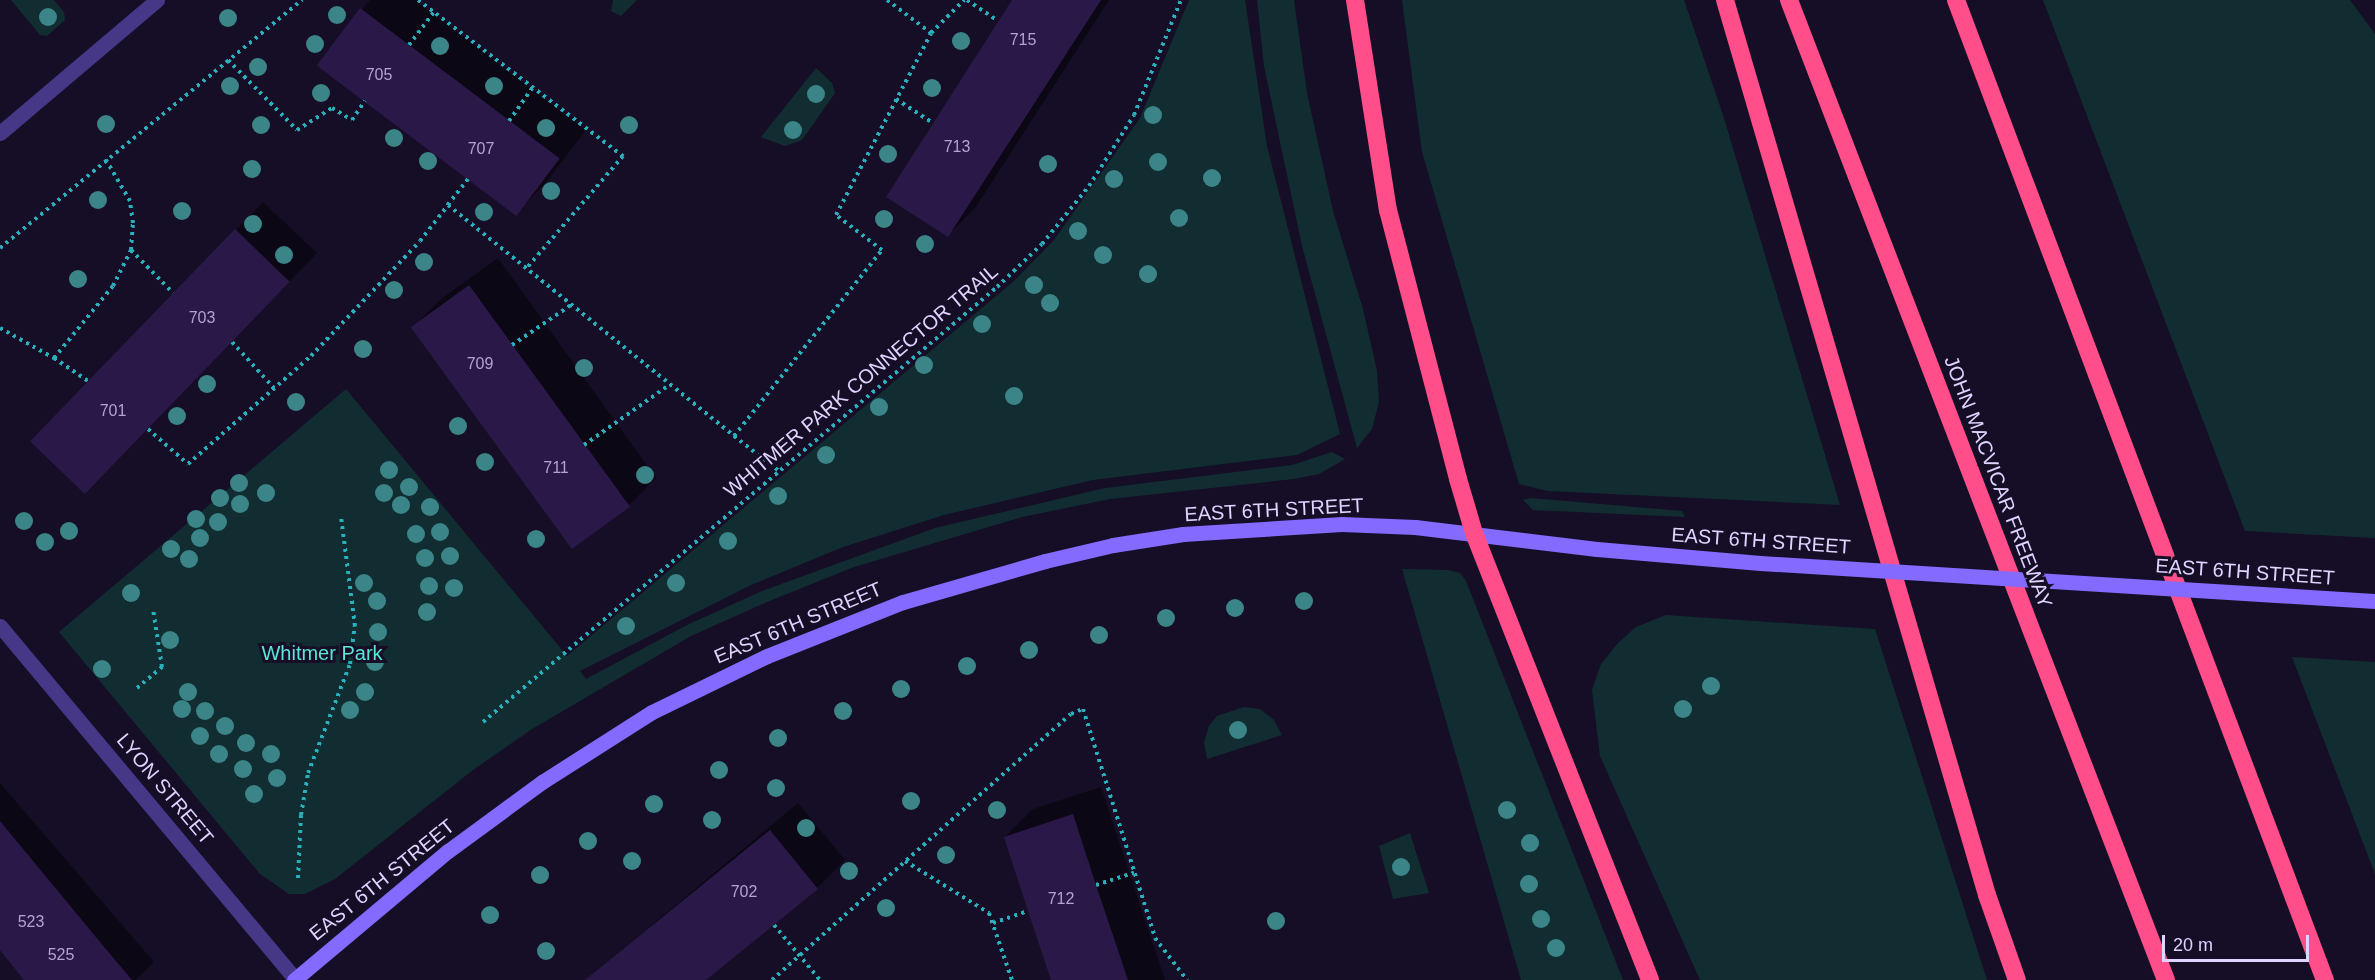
<!DOCTYPE html>
<html>
<head>
<meta charset="utf-8">
<style>
  body { margin:0 }
  #map { position:relative; width:2375px; height:980px; overflow:hidden; background:#160e26; font-family:Helvetica,sans-serif }
  div>[style] { position:absolute }
  [style*='--x'] { left:calc(var(--x)*1px); top:calc(var(--y)*1px); width:calc(var(--w)*1px); rotate:calc(var(--a)*1deg) }
  .green>* { inset:0; background:#112d31 }
  .shadow>* { inset:0; background:#0007 }
  .building>* { inset:0; background:#2a1948; transform-origin:0 0 }
  .path>* { height:4px; margin-top:-2px; transform-origin:0; background:repeating-linear-gradient(90deg,#2ab0bd 0 3px,transparent 0 7.5px) }
  .street>* { height:15px; margin:-7.5px; padding:0 7.5px; transform-origin:7.5px; border-radius:7.5px; background:#463787 }
  .secondary>* { height:15px; margin:-7.5px; padding:0 7.5px; transform-origin:7.5px; border-radius:7.5px; background:#846aff }
  .highway>* { height:18px; margin:-9px; padding:0 9px; transform-origin:9px; border-radius:9px; background:#ff4e89 }
  .secondary-bridge>* { height:15px; margin:-7.5px; padding:0 7.5px; transform-origin:7.5px; border-radius:7.5px; background:#846aff }
  .trees>* { width:18px; height:18px; margin:-9px; border-radius:50%; background:#3b8487 }
  span { translate:-50% -50%; white-space:nowrap; text-align:center; line-height:1.15; -webkit-text-stroke:6px #160e26; paint-order:stroke }
  .number-label { font-size:16px; color:#b2a4d1 }
  .number-label span { -webkit-text-stroke-width:0 }
  .street-label { font-size:20px; color:#dfd3ff }
  .park-label { font-size:20px; color:#59e5d7 }
  .scale { position:absolute; left:2162px; top:935px; width:147px; height:27px; box-sizing:border-box; border:3px solid #dfd3ff; border-top:0; padding-left:8px; font-size:18px; line-height:21px; white-space:nowrap; color:#dfd3ff; -webkit-text-stroke:4px #160e26; paint-order:stroke }
</style>
</head>
<body>
<div id="map">
  <div class="green">
    <i style="clip-path:polygon(11px 0,54px 0,64px 12px,65px 20px,47px 36px,40px 35px)"></i>
    <i style="clip-path:polygon(613px 0,637px 0,621px 16px,611px 11px)"></i>
    <i style="clip-path:polygon(1189px 0,1245px 0,1267px 146px,1340px 434px,1297px 455px,1093px 480px,944px 515px,843px 547px,751px 585px,580px 671px,586px 679px,687px 625px,762px 591px,935px 528px,1105px 488px,1292px 465px,1332px 452px,1345px 459px,1319px 474px,1294px 479px,1110px 499px,1022px 517px,854px 567px,767px 602px,691px 636px,532px 729px,473px 770px,335px 879px,305px 894px,289px 894px,260px 874px,59px 632px,346px 389px,567px 656px,1014px 281px,1054px 240px,1140px 118px)"></i>
    <i style="clip-path:polygon(1257px 0,1294px 0,1307px 93px,1333px 211px,1363px 309px,1377px 371px,1379px 402px,1372px 429px,1357px 448px,1302px 246px,1264px 66px)"></i>
    <i style="clip-path:polygon(1402px 0,1684px 0,1723px 115px,1840px 505px,1548px 491px,1519px 484px,1422px 152px)"></i>
    <i style="clip-path:polygon(2043px 0,2350px 0,2375px 34px,2375px 538px,2245px 531px)"></i>
    <i style="clip-path:polygon(816px 68px,832px 83px,835px 93px,802px 140px,785px 146px,761px 137px)"></i>
    <i style="clip-path:polygon(1531px 498px,1682px 511px,1685px 517px,1533px 510px,1523px 500px)"></i>
    <i style="clip-path:polygon(1402px 569px,1448px 570px,1460px 573px,1466px 581px,1623px 980px,1521px 980px)"></i>
    <i style="clip-path:polygon(1666px 615px,1875px 629px,1987px 980px,1700px 980px,1600px 756px,1592px 690px,1601px 664px,1618px 643px,1636px 627px)"></i>
    <i style="clip-path:polygon(2292px 657px,2375px 662px,2375px 874px)"></i>
    <i style="clip-path:polygon(1244px 707px,1260px 709px,1274px 720px,1282px 735px,1207px 759px,1204px 742px,1209px 726px,1217px 716px)"></i>
    <i style="clip-path:polygon(1410px 833px,1429px 893px,1393px 899px,1379px 846px)"></i>
  </div>
  <div class="shadow">
    <i style="clip-path:polygon(370px 0,415px 0,586px 130px,544px 185px,516px 213px,319px 65px)"></i>
    <i style="clip-path:polygon(1013px 0,1109px 0,976px 207px,948px 235px)"></i>
    <i style="clip-path:polygon(263px 202px,317px 253px,113px 464px,236px 230px)"></i>
    <i style="clip-path:polygon(498px 258px,656px 478px,628px 506px,413px 327px,441px 299px)"></i>
    <i style="clip-path:polygon(0 783px,154px 962px,136px 980px,26px 980px,0 948px)"></i>
    <i style="clip-path:polygon(1101px 787px,1165px 980px,1053px 980px,1005px 837px,1033px 809px)"></i>
    <i style="clip-path:polygon(798px 803px,845px 860px,817px 888px,703px 980px,586px 980px)"></i>
  </div>
  <div class="building">
    <i style="clip-path:polygon(1012px 0,1101px 0,948px 237px,886px 197px)"></i>
    <i style="left:360px;top:8px;width:250px;height:72px;rotate:37deg"></i>
    <i style="left:235px;top:229px;width:76px;height:295px;rotate:44deg"></i>
    <i style="left:469px;top:285px;width:274px;height:72px;rotate:54deg"></i>
    <i style="clip-path:polygon(1073px 814px,1096px 885px,1128px 980px,1051px 980px,1028px 911px,1004px 837px)"></i>
    <i style="clip-path:polygon(0 821px,100px 942px,132px 980px,24px 980px,0 950px)"></i>
    <i style="clip-path:polygon(770px 830px,818px 889px,706px 980px,585px 980px)"></i>
  </div>
  <div class="path">
    <i style="--x:418;--y:0;--w:258;--a:37.3"></i>
    <i style="--x:623;--y:156;--w:150;--a:130.7"></i>
    <i style="--x:887;--y:0;--w:55;--a:36.9"></i>
    <i style="--x:967;--y:0;--w:37;--a:34"></i>
    <i style="--x:409;--y:45;--w:41;--a:-52.9"></i>
    <i style="--x:228;--y:60;--w:98;--a:45.4"></i>
    <i style="--x:297;--y:130;--w:41;--a:-32.2"></i>
    <i style="--x:332;--y:108;--w:23;--a:31"></i>
    <i style="--x:352;--y:120;--w:23;--a:-56"></i>
    <i style="--x:896;--y:99;--w:44;--a:33"></i>
    <i style="--x:509;--y:121;--w:42;--a:-54.8"></i>
    <i style="--x:468;--y:179;--w:33;--a:128"></i>
    <i style="--x:448;--y:205;--w:368;--a:38.9"></i>
    <i style="--x:734;--y:436;--w:238;--a:-51.5"></i>
    <i style="--x:882;--y:250;--w:58;--a:-142.7"></i>
    <i style="--x:836;--y:215;--w:205;--a:-62.4"></i>
    <i style="--x:931;--y:33;--w:47;--a:-45"></i>
    <i style="--x:0;--y:248;--w:391;--a:-39.4"></i>
    <i style="--x:131;--y:250;--w:60;--a:45.7"></i>
    <i style="--x:0;--y:328;--w:62;--a:29.1"></i>
    <i style="--x:54;--y:358;--w:93;--a:-50.7"></i>
    <i style="--x:113;--y:286;--w:40;--a:-63.4"></i>
    <i style="--x:131;--y:250;--w:27;--a:-86"></i>
    <i style="--x:133;--y:223;--w:22;--a:-98"></i>
    <i style="--x:130;--y:201;--w:48;--a:-120.3"></i>
    <i style="--x:232;--y:342;--w:62;--a:47.6"></i>
    <i style="--x:512;--y:345;--w:71;--a:-34.1"></i>
    <i style="--x:54;--y:358;--w:41;--a:34.1"></i>
    <i style="--x:148;--y:429;--w:53;--a:41.2"></i>
    <i style="--x:188;--y:464;--w:164;--a:-41.3"></i>
    <i style="--x:311;--y:356;--w:158;--a:-46.5"></i>
    <i style="--x:420;--y:241;--w:46;--a:-52.1"></i>
    <i style="--x:734;--y:436;--w:57;--a:37.9"></i>
    <i style="--x:584;--y:445;--w:104;--a:-35.2"></i>
    <i style="--x:137;--y:688;--w:33;--a:-40"></i>
    <i style="--x:162;--y:667;--w:59;--a:-98.8"></i>
    <i style="--x:483;--y:722;--w:673;--a:-40.24"></i>
    <i style="--x:997;--y:287;--w:62;--a:-43.7"></i>
    <i style="--x:1042;--y:244;--w:75;--a:-51"></i>
    <i style="--x:1089;--y:186;--w:84;--a:-57.6"></i>
    <i style="--x:1134;--y:115;--w:124;--a:-67.8"></i>
    <i style="--x:905;--y:861;--w:99;--a:31.8"></i>
    <i style="--x:989;--y:913;--w:71;--a:71.1"></i>
    <i style="--x:298;--y:878;--w:63;--a:-87.3"></i>
    <i style="--x:301;--y:815;--w:43;--a:-80.5"></i>
    <i style="--x:308;--y:773;--w:117;--a:-68.9"></i>
    <i style="--x:350;--y:664;--w:38;--a:-83"></i>
    <i style="--x:355;--y:626;--w:110;--a:-97.3"></i>
    <i style="--x:1096;--y:885;--w:40;--a:-18"></i>
    <i style="--x:993;--y:923;--w:37;--a:-19"></i>
    <i style="--x:774;--y:925;--w:72;--a:50.1"></i>
    <i style="--x:772;--y:980;--w:400;--a:-41.7"></i>
    <i style="--x:1071;--y:714;--w:13;--a:-23"></i>
    <i style="--x:1083;--y:709;--w:240;--a:72.5"></i>
    <i style="--x:1155;--y:938;--w:53;--a:52.7"></i>
  </div>
  <div class="street">
    <i style="--x:0;--y:133;--w:206;--a:-40.3"></i>
    <i style="--x:0;--y:626;--w:461;--a:50.1"></i>
  </div>
  <div class="secondary">
    <i style="--x:294;--y:980;--w:201;--a:-40"></i>
    <i style="--x:448;--y:851;--w:117;--a:-36.3"></i>
    <i style="--x:542;--y:782;--w:130;--a:-32.5"></i>
    <i style="--x:652;--y:712;--w:128;--a:-26"></i>
    <i style="--x:767;--y:656;--w:146;--a:-21.7"></i>
    <i style="--x:903;--y:602;--w:148;--a:-16.1"></i>
    <i style="--x:1045;--y:561;--w:70;--a:-13.2"></i>
    <i style="--x:1113;--y:545;--w:71;--a:-8.9"></i>
    <i style="--x:1183;--y:534;--w:159;--a:-3.6"></i>
    <i style="--x:1342;--y:524;--w:73;--a:2.4"></i>
    <i style="--x:1415;--y:527;--w:183;--a:6.9"></i>
    <i style="--x:1597;--y:549;--w:164;--a:4.9"></i>
  </div>
  <div class="highway">
    <i style="--x:1355;--y:0;--w:213;--a:81.1"></i>
    <i style="--x:1388;--y:210;--w:278;--a:75.4"></i>
    <i style="--x:1458;--y:479;--w:56;--a:73.5"></i>
    <i style="--x:1474;--y:533;--w:480;--a:68.5"></i>
    <i style="--x:1725;--y:0;--w:933;--a:73.68"></i>
    <i style="--x:1987;--y:895;--w:90;--a:70.6"></i>
    <i style="--x:1789;--y:0;--w:1050;--a:68.96"></i>
    <i style="--x:1956;--y:0;--w:1047;--a:69.37"></i>
  </div>
  <div class="secondary-bridge">
    <i style="--x:1760;--y:563;--w:616;--a:3.54"></i>
  </div>
  <div class="trees">
    <i style="left:337px;top:15px"></i>
    <i style="left:48px;top:17px"></i>
    <i style="left:228px;top:18px"></i>
    <i style="left:961px;top:41px"></i>
    <i style="left:315px;top:44px"></i>
    <i style="left:440px;top:46px"></i>
    <i style="left:258px;top:67px"></i>
    <i style="left:230px;top:86px"></i>
    <i style="left:494px;top:86px"></i>
    <i style="left:932px;top:88px"></i>
    <i style="left:321px;top:93px"></i>
    <i style="left:816px;top:94px"></i>
    <i style="left:1153px;top:115px"></i>
    <i style="left:106px;top:124px"></i>
    <i style="left:261px;top:125px"></i>
    <i style="left:629px;top:125px"></i>
    <i style="left:546px;top:128px"></i>
    <i style="left:793px;top:130px"></i>
    <i style="left:394px;top:138px"></i>
    <i style="left:888px;top:154px"></i>
    <i style="left:428px;top:161px"></i>
    <i style="left:1158px;top:162px"></i>
    <i style="left:1048px;top:164px"></i>
    <i style="left:252px;top:169px"></i>
    <i style="left:1212px;top:178px"></i>
    <i style="left:1114px;top:179px"></i>
    <i style="left:551px;top:191px"></i>
    <i style="left:98px;top:200px"></i>
    <i style="left:182px;top:211px"></i>
    <i style="left:484px;top:212px"></i>
    <i style="left:1179px;top:218px"></i>
    <i style="left:884px;top:219px"></i>
    <i style="left:253px;top:224px"></i>
    <i style="left:1078px;top:231px"></i>
    <i style="left:925px;top:244px"></i>
    <i style="left:284px;top:255px"></i>
    <i style="left:1103px;top:255px"></i>
    <i style="left:424px;top:262px"></i>
    <i style="left:1148px;top:274px"></i>
    <i style="left:78px;top:279px"></i>
    <i style="left:1034px;top:285px"></i>
    <i style="left:394px;top:290px"></i>
    <i style="left:1050px;top:303px"></i>
    <i style="left:982px;top:324px"></i>
    <i style="left:363px;top:349px"></i>
    <i style="left:924px;top:365px"></i>
    <i style="left:584px;top:368px"></i>
    <i style="left:207px;top:384px"></i>
    <i style="left:1014px;top:396px"></i>
    <i style="left:296px;top:402px"></i>
    <i style="left:879px;top:407px"></i>
    <i style="left:177px;top:416px"></i>
    <i style="left:458px;top:426px"></i>
    <i style="left:826px;top:455px"></i>
    <i style="left:485px;top:462px"></i>
    <i style="left:389px;top:470px"></i>
    <i style="left:645px;top:475px"></i>
    <i style="left:239px;top:483px"></i>
    <i style="left:409px;top:487px"></i>
    <i style="left:266px;top:493px"></i>
    <i style="left:384px;top:493px"></i>
    <i style="left:778px;top:496px"></i>
    <i style="left:220px;top:498px"></i>
    <i style="left:240px;top:504px"></i>
    <i style="left:401px;top:505px"></i>
    <i style="left:430px;top:507px"></i>
    <i style="left:196px;top:519px"></i>
    <i style="left:24px;top:521px"></i>
    <i style="left:218px;top:522px"></i>
    <i style="left:69px;top:531px"></i>
    <i style="left:440px;top:532px"></i>
    <i style="left:416px;top:534px"></i>
    <i style="left:200px;top:538px"></i>
    <i style="left:536px;top:539px"></i>
    <i style="left:728px;top:541px"></i>
    <i style="left:45px;top:542px"></i>
    <i style="left:171px;top:549px"></i>
    <i style="left:450px;top:556px"></i>
    <i style="left:425px;top:558px"></i>
    <i style="left:189px;top:559px"></i>
    <i style="left:364px;top:583px"></i>
    <i style="left:676px;top:583px"></i>
    <i style="left:429px;top:586px"></i>
    <i style="left:454px;top:588px"></i>
    <i style="left:131px;top:593px"></i>
    <i style="left:377px;top:601px"></i>
    <i style="left:1304px;top:601px"></i>
    <i style="left:1235px;top:608px"></i>
    <i style="left:427px;top:612px"></i>
    <i style="left:1166px;top:618px"></i>
    <i style="left:626px;top:626px"></i>
    <i style="left:378px;top:632px"></i>
    <i style="left:1099px;top:635px"></i>
    <i style="left:170px;top:640px"></i>
    <i style="left:1029px;top:650px"></i>
    <i style="left:375px;top:662px"></i>
    <i style="left:967px;top:666px"></i>
    <i style="left:102px;top:669px"></i>
    <i style="left:1711px;top:686px"></i>
    <i style="left:901px;top:689px"></i>
    <i style="left:188px;top:692px"></i>
    <i style="left:365px;top:692px"></i>
    <i style="left:182px;top:709px"></i>
    <i style="left:1683px;top:709px"></i>
    <i style="left:350px;top:710px"></i>
    <i style="left:205px;top:711px"></i>
    <i style="left:843px;top:711px"></i>
    <i style="left:225px;top:726px"></i>
    <i style="left:1238px;top:730px"></i>
    <i style="left:200px;top:736px"></i>
    <i style="left:778px;top:738px"></i>
    <i style="left:246px;top:743px"></i>
    <i style="left:219px;top:754px"></i>
    <i style="left:271px;top:754px"></i>
    <i style="left:243px;top:769px"></i>
    <i style="left:719px;top:770px"></i>
    <i style="left:277px;top:778px"></i>
    <i style="left:776px;top:788px"></i>
    <i style="left:254px;top:794px"></i>
    <i style="left:911px;top:801px"></i>
    <i style="left:654px;top:804px"></i>
    <i style="left:997px;top:810px"></i>
    <i style="left:1507px;top:810px"></i>
    <i style="left:712px;top:820px"></i>
    <i style="left:806px;top:828px"></i>
    <i style="left:588px;top:841px"></i>
    <i style="left:1530px;top:843px"></i>
    <i style="left:946px;top:855px"></i>
    <i style="left:632px;top:861px"></i>
    <i style="left:1401px;top:867px"></i>
    <i style="left:849px;top:871px"></i>
    <i style="left:540px;top:875px"></i>
    <i style="left:1529px;top:884px"></i>
    <i style="left:886px;top:908px"></i>
    <i style="left:490px;top:915px"></i>
    <i style="left:1541px;top:919px"></i>
    <i style="left:1276px;top:921px"></i>
    <i style="left:1556px;top:948px"></i>
    <i style="left:546px;top:951px"></i>
  </div>
  <div class="number-label">
    <span style="left:1023px;top:40px">715</span>
    <span style="left:379px;top:75px">705</span>
    <span style="left:957px;top:147px">713</span>
    <span style="left:481px;top:149px">707</span>
    <span style="left:202px;top:318px">703</span>
    <span style="left:480px;top:364px">709</span>
    <span style="left:113px;top:411px">701</span>
    <span style="left:556px;top:468px">711</span>
    <span style="left:744px;top:892px">702</span>
    <span style="left:1061px;top:899px">712</span>
    <span style="left:31px;top:922px">523</span>
    <span style="left:61px;top:955px">525</span>
  </div>
  <div class="street-label">
    <span style="left:861px;top:381px;rotate:-40deg">WHITMER PARK CONNECTOR TRAIL</span>
    <span style="left:1998px;top:482px;rotate:69deg">JOHN MACVICAR FREEWAY</span>
    <span style="left:1274px;top:510px;rotate:-3deg">EAST 6TH STREET</span>
    <span style="left:1761px;top:541px;rotate:4deg">EAST 6TH STREET</span>
    <span style="left:2245px;top:572px;rotate:4deg">EAST 6TH STREET</span>
    <span style="left:798px;top:623px;rotate:-23deg">EAST 6TH STREET</span>
    <span style="left:165px;top:789px;rotate:50deg">LYON STREET</span>
    <span style="left:382px;top:880px;rotate:-39deg">EAST 6TH STREET</span>
  </div>
  <div class="park-label">
    <span style="left:322px;top:653px">Whitmer Park</span>
  </div>
  <div class="scale">20 m</div>
</div>
</body>
</html>
